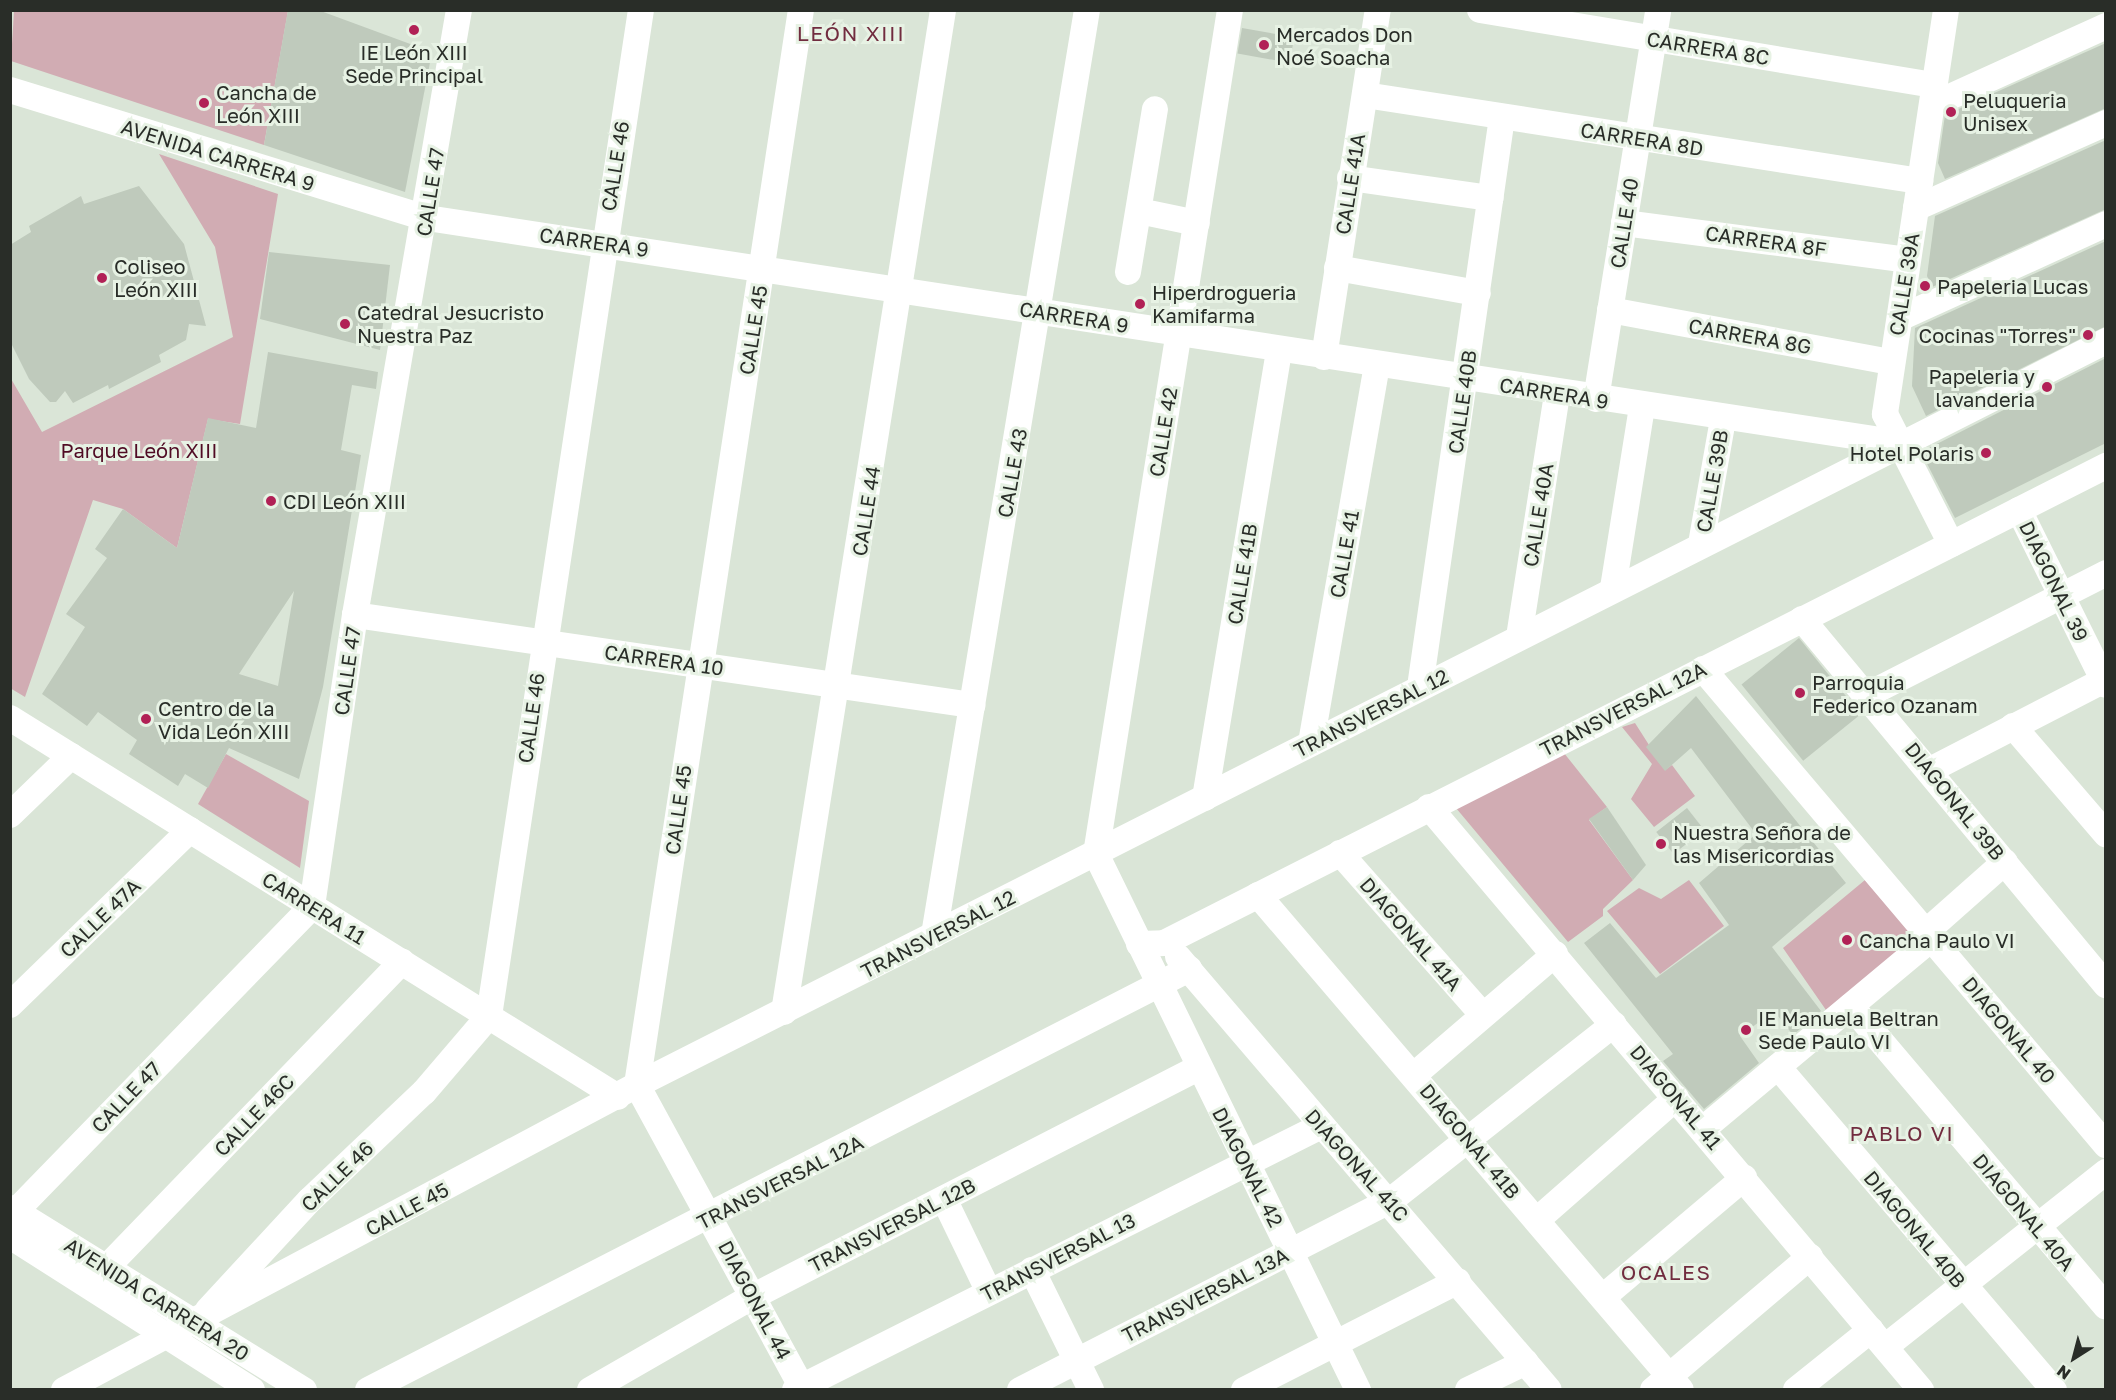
<!DOCTYPE html>
<html>
<head>
<meta charset="utf-8">
<style>
  body { margin:0 }
  #map { position:relative; width:2116px; height:1400px; overflow:hidden; background:#dae5d7; font-family:"Golos Text",sans-serif }
  div>[style] { position:absolute }
  [style*='--x'] { left:calc(var(--x)*1px); top:calc(var(--y)*1px); width:calc(var(--w)*1px); rotate:calc(var(--a)*1deg) }
  .green>* { inset:0; background:#d1acb3 }
  .building>* { inset:0; background:#bfcabc; transform-origin:0 0 }
  .minor>* { height:26px; margin:-13px; padding:0 13px; transform-origin:13px; border-radius:13px; background:#fff }
  .dots>* { width:16px; height:16px; translate:-50% -50%; box-sizing:border-box; border:3px solid #e7f2e4; border-radius:50% }
  span { translate:-50% -50%; white-space:nowrap; text-align:center; line-height:1.15; -webkit-text-stroke:6px #e7f2e4; paint-order:stroke }
  .poi-label { font-size:20px; color:#292d28 }
  .left { translate:0 -50%; text-align:left }
  .right { translate:-100% -50%; text-align:right }
  .street-label { font-size:20px; color:#292d28 }
  .park-label { font-size:20px; color:#500b24 }
  .neighbourhood-label { font-size:21px; color:#712c3f; letter-spacing:1.5px }
  .frame { position:absolute; inset:0; border:12px solid #292d28; pointer-events:none }
  .north { position:absolute; left:2044px; top:1328px; width:60px; height:60px; -webkit-text-stroke:4px #e7f2e4; paint-order:stroke; rotate:216deg; font-size:16px; font-weight:700; line-height:24px; text-align:center; color:#292d28 }
  .north::after { content:''; display:block; margin:auto; width:21px; height:27px; background:#292d28; clip-path:polygon(50% 0,100% 100%,50% 72%,0 100%) }
</style>
</head>
<body>
<div id="map">
  <div class="green">
    <i style="clip-path:polygon(14px 11px,288px 11px,264px 145px,11px 61px)"></i>
    <i style="clip-path:polygon(159px 154px,278px 194px,240px 424px,208px 419px,177px 548px,123px 509px,93px 500px,25px 697px,10px 688px,10px 377px,42px 432px,233px 337px,215px 247px)"></i>
    <i style="clip-path:polygon(1635px 723px,1665px 770px,1672px 765px,1695px 796px,1654px 827px,1631px 799px,1652px 764px,1622px 727px)"></i>
    <i style="clip-path:polygon(1564px 753px,1607px 807px,1589px 820px,1633px 880px,1603px 909px,1603px 916px,1568px 942px,1456px 808px)"></i>
    <i style="clip-path:polygon(226px 754px,309px 801px,300px 868px,198px 804px)"></i>
    <i style="clip-path:polygon(1689px 880px,1724px 926px,1660px 974px,1607px 911px,1639px 888px,1661px 899px)"></i>
    <i style="clip-path:polygon(1865px 880px,1910px 932px,1904px 937px,1910px 945px,1826px 1010px,1783px 948px)"></i>
  </div>
  <div class="building">
    <i style="clip-path:polygon(288px 10px,318px 10px,432px 52px,405px 192px,264px 145px)"></i>
    <i style="left:1242px;top:28px;width:53px;height:26px;rotate:10deg"></i>
    <i style="clip-path:polygon(2106px 43px,2106px 108px,1945px 179px,1938px 163px,1945px 115px)"></i>
    <i style="clip-path:polygon(2106px 140px,2106px 209px,1932px 287px,1927px 276px,1935px 216px)"></i>
    <i style="clip-path:polygon(139px 186px,184px 244px,206px 326px,189px 324px,186px 340px,159px 355px,161px 362px,109px 389px,108px 385px,73px 403px,65px 391px,56px 402px,50px 402px,29px 379px,10px 341px,10px 245px,31px 232px,29px 226px,81px 196px,84px 204px)"></i>
    <i style="clip-path:polygon(2106px 241px,2106px 326px,1926px 416px,1912px 386px,1915px 328px)"></i>
    <i style="clip-path:polygon(269px 252px,390px 265px,380px 350px,260px 319px)"></i>
    <i style="clip-path:polygon(evenodd,268px 352px,378px 372px,376px 389px,352px 385px,341px 450px,361px 455px,323px 687px,299px 779px,229px 748px,208px 788px,185px 774px,178px 786px,129px 754px,137px 740px,98px 712px,87px 726px,42px 694px,85px 627px,66px 614px,107px 558px,95px 549px,123px 509px,177px 548px,208px 418px,256px 428px,268px 352px,294px 591px,278px 686px,239px 674px,294px 591px)"></i>
    <i style="clip-path:polygon(2106px 358px,2106px 443px,1955px 518px,1921px 452px)"></i>
    <i style="left:1799px;top:638px;width:98px;height:74px;rotate:51deg"></i>
    <i style="clip-path:polygon(1696px 696px,1846px 883px,1772px 947px,1821px 1011px,1793px 1035px,1774px 1011px,1740px 1036px,1759px 1063px,1704px 1109px,1663px 1061px,1673px 1054px,1584px 943px,1610px 923px,1656px 978px,1729px 925px,1699px 883px,1756px 834px,1691px 748px,1665px 771px,1646px 747px)"></i>
    <i style="clip-path:polygon(1607px 807px,1646px 865px,1633px 880px,1589px 819px)"></i>
    <i style="left:1687px;top:808px;width:28px;height:39px;rotate:52deg"></i>
  </div>
  <div class="minor">
    <i style="--x:1480;--y:10;--w:461;--a:9.4"></i>
    <i style="--x:1946;--y:10;--w:409;--a:98.6"></i>
    <i style="--x:1885;--y:414;--w:146;--a:63.1"></i>
    <i style="--x:10;--y:90;--w:436;--a:17.1"></i>
    <i style="--x:427;--y:218;--w:1489;--a:8.69"></i>
    <i style="--x:1365;--y:95;--w:562;--a:8.81"></i>
    <i style="--x:1932;--y:105;--w:191;--a:-24.4"></i>
    <i style="--x:1350;--y:178;--w:142;--a:8.1"></i>
    <i style="--x:1916;--y:208;--w:208;--a:-24.1"></i>
    <i style="--x:1139;--y:211;--w:59;--a:11.7"></i>
    <i style="--x:1624;--y:223;--w:286;--a:7.4"></i>
    <i style="--x:1337;--y:268;--w:143;--a:10.1"></i>
    <i style="--x:1128;--y:272;--w:165;--a:-80.6"></i>
    <i style="--x:1610;--y:310;--w:285;--a:10.5"></i>
    <i style="--x:1900;--y:318;--w:226;--a:-24.5"></i>
    <i style="--x:1324;--y:357;--w:351;--a:-81.2"></i>
    <i style="--x:1596;--y:399;--w:394;--a:-80.9"></i>
    <i style="--x:2019;--y:510;--w:195;--a:63.6"></i>
    <i style="--x:1701;--y:544;--w:127;--a:-80"></i>
    <i style="--x:1613;--y:588;--w:183;--a:-80.9"></i>
    <i style="--x:355;--y:615;--w:624;--a:8.3"></i>
    <i style="--x:1802;--y:619;--w:476;--a:50.3"></i>
    <i style="--x:1519;--y:637;--w:247;--a:-81.1"></i>
    <i style="--x:1703;--y:669;--w:624;--a:49.75"></i>
    <i style="--x:1420;--y:687;--w:576;--a:-81.81"></i>
    <i style="--x:1867;--y:695;--w:268;--a:-27"></i>
    <i style="--x:10;--y:718;--w:716;--a:31.94"></i>
    <i style="--x:2013;--y:726;--w:143;--a:49.3"></i>
    <i style="--x:1311;--y:743;--w:384;--a:-80.1"></i>
    <i style="--x:1930;--y:770;--w:198;--a:-27.3"></i>
    <i style="--x:1205;--y:798;--w:455;--a:-80.6"></i>
    <i style="--x:1429;--y:807;--w:763;--a:49.84"></i>
    <i style="--x:10;--y:815;--w:85;--a:-44"></i>
    <i style="--x:1340;--y:853;--w:216;--a:48.6"></i>
    <i style="--x:1096;--y:854;--w:855;--a:-80.98"></i>
    <i style="--x:1096;--y:854;--w:597;--a:63.95"></i>
    <i style="--x:1258;--y:895;--w:651;--a:49.48"></i>
    <i style="--x:1927;--y:931;--w:104;--a:-41.5"></i>
    <i style="--x:934;--y:935;--w:938;--a:-80.61"></i>
    <i style="--x:1139;--y:944;--w:25;--a:-2"></i>
    <i style="--x:1164;--y:943;--w:1056;--a:-26.86"></i>
    <i style="--x:1178;--y:957;--w:570;--a:49.41"></i>
    <i style="--x:10;--y:1005;--w:251;--a:-44.2"></i>
    <i style="--x:1851;--y:1006;--w:394;--a:49.7"></i>
    <i style="--x:784;--y:1012;--w:1015;--a:-80.98"></i>
    <i style="--x:1778;--y:1067;--w:425;--a:49.5"></i>
    <i style="--x:1414;--y:1075;--w:186;--a:-40.6"></i>
    <i style="--x:637;--y:1085;--w:1087;--a:-81.33"></i>
    <i style="--x:637;--y:1085;--w:347;--a:61.4"></i>
    <i style="--x:1703;--y:1129;--w:298;--a:-39.8"></i>
    <i style="--x:944;--y:1199;--w:103;--a:64.2"></i>
    <i style="--x:10;--y:1208;--w:346;--a:31.8"></i>
    <i style="--x:10;--y:1217;--w:434;--a:-45.8"></i>
    <i style="--x:312;--y:906;--w:294;--a:-81.6"></i>
    <i style="--x:355;--y:615;--w:614;--a:-80.25"></i>
    <i style="--x:1537;--y:1220;--w:185;--a:-41.3"></i>
    <i style="--x:10;--y:1236;--w:287;--a:32.5"></i>
    <i style="--x:106;--y:1268;--w:426;--a:-46"></i>
    <i style="--x:1032;--y:1270;--w:134;--a:63.8"></i>
    <i style="--x:1603;--y:1297;--w:185;--a:-40.2"></i>
    <i style="--x:208;--y:1310;--w:150;--a:-47.2"></i>
    <i style="--x:310;--y:1200;--w:157;--a:-43.5"></i>
    <i style="--x:424;--y:1092;--w:100;--a:-49.5"></i>
    <i style="--x:489;--y:1016;--w:1017;--a:-81.41"></i>
    <i style="--x:1885;--y:1347;--w:282;--a:-38.4"></i>
    <i style="--x:64;--y:1390;--w:649;--a:-28.03"></i>
    <i style="--x:637;--y:1085;--w:1647;--a:-26.86"></i>
    <i style="--x:368;--y:1390;--w:923;--a:-27.15"></i>
    <i style="--x:590;--y:1390;--w:187;--a:-29.9"></i>
    <i style="--x:752;--y:1297;--w:501;--a:-27.18"></i>
    <i style="--x:795;--y:1390;--w:589;--a:-26.65"></i>
    <i style="--x:1020;--y:1390;--w:415;--a:-27.1"></i>
    <i style="--x:1390;--y:1201;--w:285;--a:-38.3"></i>
    <i style="--x:1244;--y:1390;--w:240;--a:-27"></i>
    <i style="--x:1468;--y:1390;--w:64;--a:-25.8"></i>
    <i style="--x:1653;--y:1390;--w:206;--a:-40.3"></i>
    <i style="--x:1796;--y:1390;--w:96;--a:-38.7"></i>
  </div>
  <div class="dots">
    <i style="left:414px;top:30px;background:#b12156"></i>
    <i style="left:1264px;top:45px;background:#b12156"></i>
    <i style="left:204px;top:103px;background:#b12156"></i>
    <i style="left:1951px;top:112px;background:#b12156"></i>
    <i style="left:102px;top:278px;background:#b12156"></i>
    <i style="left:1925px;top:286px;background:#b12156"></i>
    <i style="left:1140px;top:304px;background:#b12156"></i>
    <i style="left:345px;top:324px;background:#b12156"></i>
    <i style="left:2088px;top:335px;background:#b12156"></i>
    <i style="left:2047px;top:387px;background:#b12156"></i>
    <i style="left:1986px;top:453px;background:#b12156"></i>
    <i style="left:271px;top:501px;background:#b12156"></i>
    <i style="left:1800px;top:693px;background:#b12156"></i>
    <i style="left:146px;top:719px;background:#b12156"></i>
    <i style="left:1661px;top:844px;background:#b12156"></i>
    <i style="left:1847px;top:940px;background:#b12156"></i>
    <i style="left:1746px;top:1030px;background:#b12156"></i>
  </div>
  <div class="poi-label">
    <span class="left" style="left:1276px;top:46px">Mercados Don<br>Noé Soacha</span>
    <span style="left:414px;top:64px">IE León XIII<br>Sede Principal</span>
    <span class="left" style="left:216px;top:104px">Cancha de<br>León XIII</span>
    <span class="left" style="left:1963px;top:112px">Peluqueria<br>Unisex</span>
    <span class="left" style="left:114px;top:278px">Coliseo<br>León XIII</span>
    <span class="left" style="left:1937px;top:286px">Papeleria Lucas</span>
    <span class="left" style="left:1152px;top:304px">Hiperdrogueria<br>Kamifarma</span>
    <span class="left" style="left:357px;top:324px">Catedral Jesucristo<br>Nuestra Paz</span>
    <span class="right" style="left:2076px;top:335px">Cocinas "Torres"</span>
    <span class="right" style="left:2035px;top:388px">Papeleria y<br>lavanderia</span>
    <span class="right" style="left:1974px;top:453px">Hotel Polaris</span>
    <span class="left" style="left:283px;top:501px">CDI León XIII</span>
    <span class="left" style="left:1812px;top:694px">Parroquia<br>Federico Ozanam</span>
    <span class="left" style="left:158px;top:720px">Centro de la<br>Vida León XIII</span>
    <span class="left" style="left:1673px;top:844px">Nuestra Señora de<br>las Misericordias</span>
    <span class="left" style="left:1859px;top:940px">Cancha Paulo VI</span>
    <span class="left" style="left:1758px;top:1030px">IE Manuela Beltran<br>Sede Paulo VI</span>
  </div>
  <div class="street-label">
    <span style="left:1708px;top:48px;rotate:9deg">CARRERA 8C</span>
    <span style="left:1642px;top:139px;rotate:9deg">CARRERA 8D</span>
    <span style="left:218px;top:155px;rotate:17deg">AVENIDA CARRERA 9</span>
    <span style="left:615px;top:166px;rotate:-81deg">CALLE 46</span>
    <span style="left:1350px;top:184px;rotate:-81deg">CALLE 41A</span>
    <span style="left:430px;top:192px;rotate:-81deg">CALLE 47</span>
    <span style="left:1624px;top:223px;rotate:-81deg">CALLE 40</span>
    <span style="left:1766px;top:241px;rotate:8deg">CARRERA 8F</span>
    <span style="left:594px;top:242px;rotate:8deg">CARRERA 9</span>
    <span style="left:1904px;top:284px;rotate:-81deg">CALLE 39A</span>
    <span style="left:1074px;top:317px;rotate:9deg">CARRERA 9</span>
    <span style="left:753px;top:330px;rotate:-81deg">CALLE 45</span>
    <span style="left:1750px;top:336px;rotate:10deg">CARRERA 8G</span>
    <span style="left:1554px;top:393px;rotate:9deg">CARRERA 9</span>
    <span style="left:1462px;top:402px;rotate:-82deg">CALLE 40B</span>
    <span style="left:1163px;top:432px;rotate:-81deg">CALLE 42</span>
    <span style="left:1012px;top:473px;rotate:-80deg">CALLE 43</span>
    <span style="left:1712px;top:481px;rotate:-80deg">CALLE 39B</span>
    <span style="left:866px;top:511px;rotate:-81deg">CALLE 44</span>
    <span style="left:1538px;top:515px;rotate:-81deg">CALLE 40A</span>
    <span style="left:1344px;top:554px;rotate:-80deg">CALLE 41</span>
    <span style="left:1242px;top:574px;rotate:-81deg">CALLE 41B</span>
    <span style="left:2054px;top:581px;rotate:64deg">DIAGONAL 39</span>
    <span style="left:664px;top:660px;rotate:8deg">CARRERA 10</span>
    <span style="left:347px;top:671px;rotate:-82deg">CALLE 47</span>
    <span style="left:1623px;top:709px;rotate:-27deg">TRANSVERSAL 12A</span>
    <span style="left:1371px;top:713px;rotate:-27deg">TRANSVERSAL 12</span>
    <span style="left:531px;top:718px;rotate:-82deg">CALLE 46</span>
    <span style="left:1955px;top:801px;rotate:51deg">DIAGONAL 39B</span>
    <span style="left:678px;top:810px;rotate:-82deg">CALLE 45</span>
    <span style="left:314px;top:908px;rotate:32deg">CARRERA 11</span>
    <span style="left:100px;top:918px;rotate:-44deg">CALLE 47A</span>
    <span style="left:938px;top:934px;rotate:-27deg">TRANSVERSAL 12</span>
    <span style="left:1411px;top:934px;rotate:49deg">DIAGONAL 41A</span>
    <span style="left:2009px;top:1030px;rotate:50deg">DIAGONAL 40</span>
    <span style="left:126px;top:1097px;rotate:-46deg">CALLE 47</span>
    <span style="left:1676px;top:1097px;rotate:50deg">DIAGONAL 41</span>
    <span style="left:254px;top:1115px;rotate:-46deg">CALLE 46C</span>
    <span style="left:1470px;top:1141px;rotate:50deg">DIAGONAL 41B</span>
    <span style="left:1357px;top:1165px;rotate:48deg">DIAGONAL 41C</span>
    <span style="left:1248px;top:1167px;rotate:63deg">DIAGONAL 42</span>
    <span style="left:337px;top:1176px;rotate:-44deg">CALLE 46</span>
    <span style="left:780px;top:1182px;rotate:-27deg">TRANSVERSAL 12A</span>
    <span style="left:407px;top:1209px;rotate:-28deg">CALLE 45</span>
    <span style="left:2024px;top:1212px;rotate:50deg">DIAGONAL 40A</span>
    <span style="left:892px;top:1225px;rotate:-27deg">TRANSVERSAL 12B</span>
    <span style="left:1915px;top:1229px;rotate:50deg">DIAGONAL 40B</span>
    <span style="left:1058px;top:1257px;rotate:-27deg">TRANSVERSAL 13</span>
    <span style="left:1205px;top:1295px;rotate:-27deg">TRANSVERSAL 13A</span>
    <span style="left:157px;top:1299px;rotate:32deg">AVENIDA CARRERA 20</span>
    <span style="left:755px;top:1300px;rotate:62deg">DIAGONAL 44</span>
  </div>
  <div class="park-label">
    <span style="left:139px;top:450px">Parque León XIII</span>
  </div>
  <div class="neighbourhood-label">
    <span style="left:851px;top:33px">LEÓN XIII</span>
    <span style="left:1902px;top:1133px">PABLO VI</span>
    <span style="left:1666px;top:1272px">OCALES</span>
  </div>
  <div class="frame"></div>
  <div class="north">N</div>
</div>
</body>
</html>
